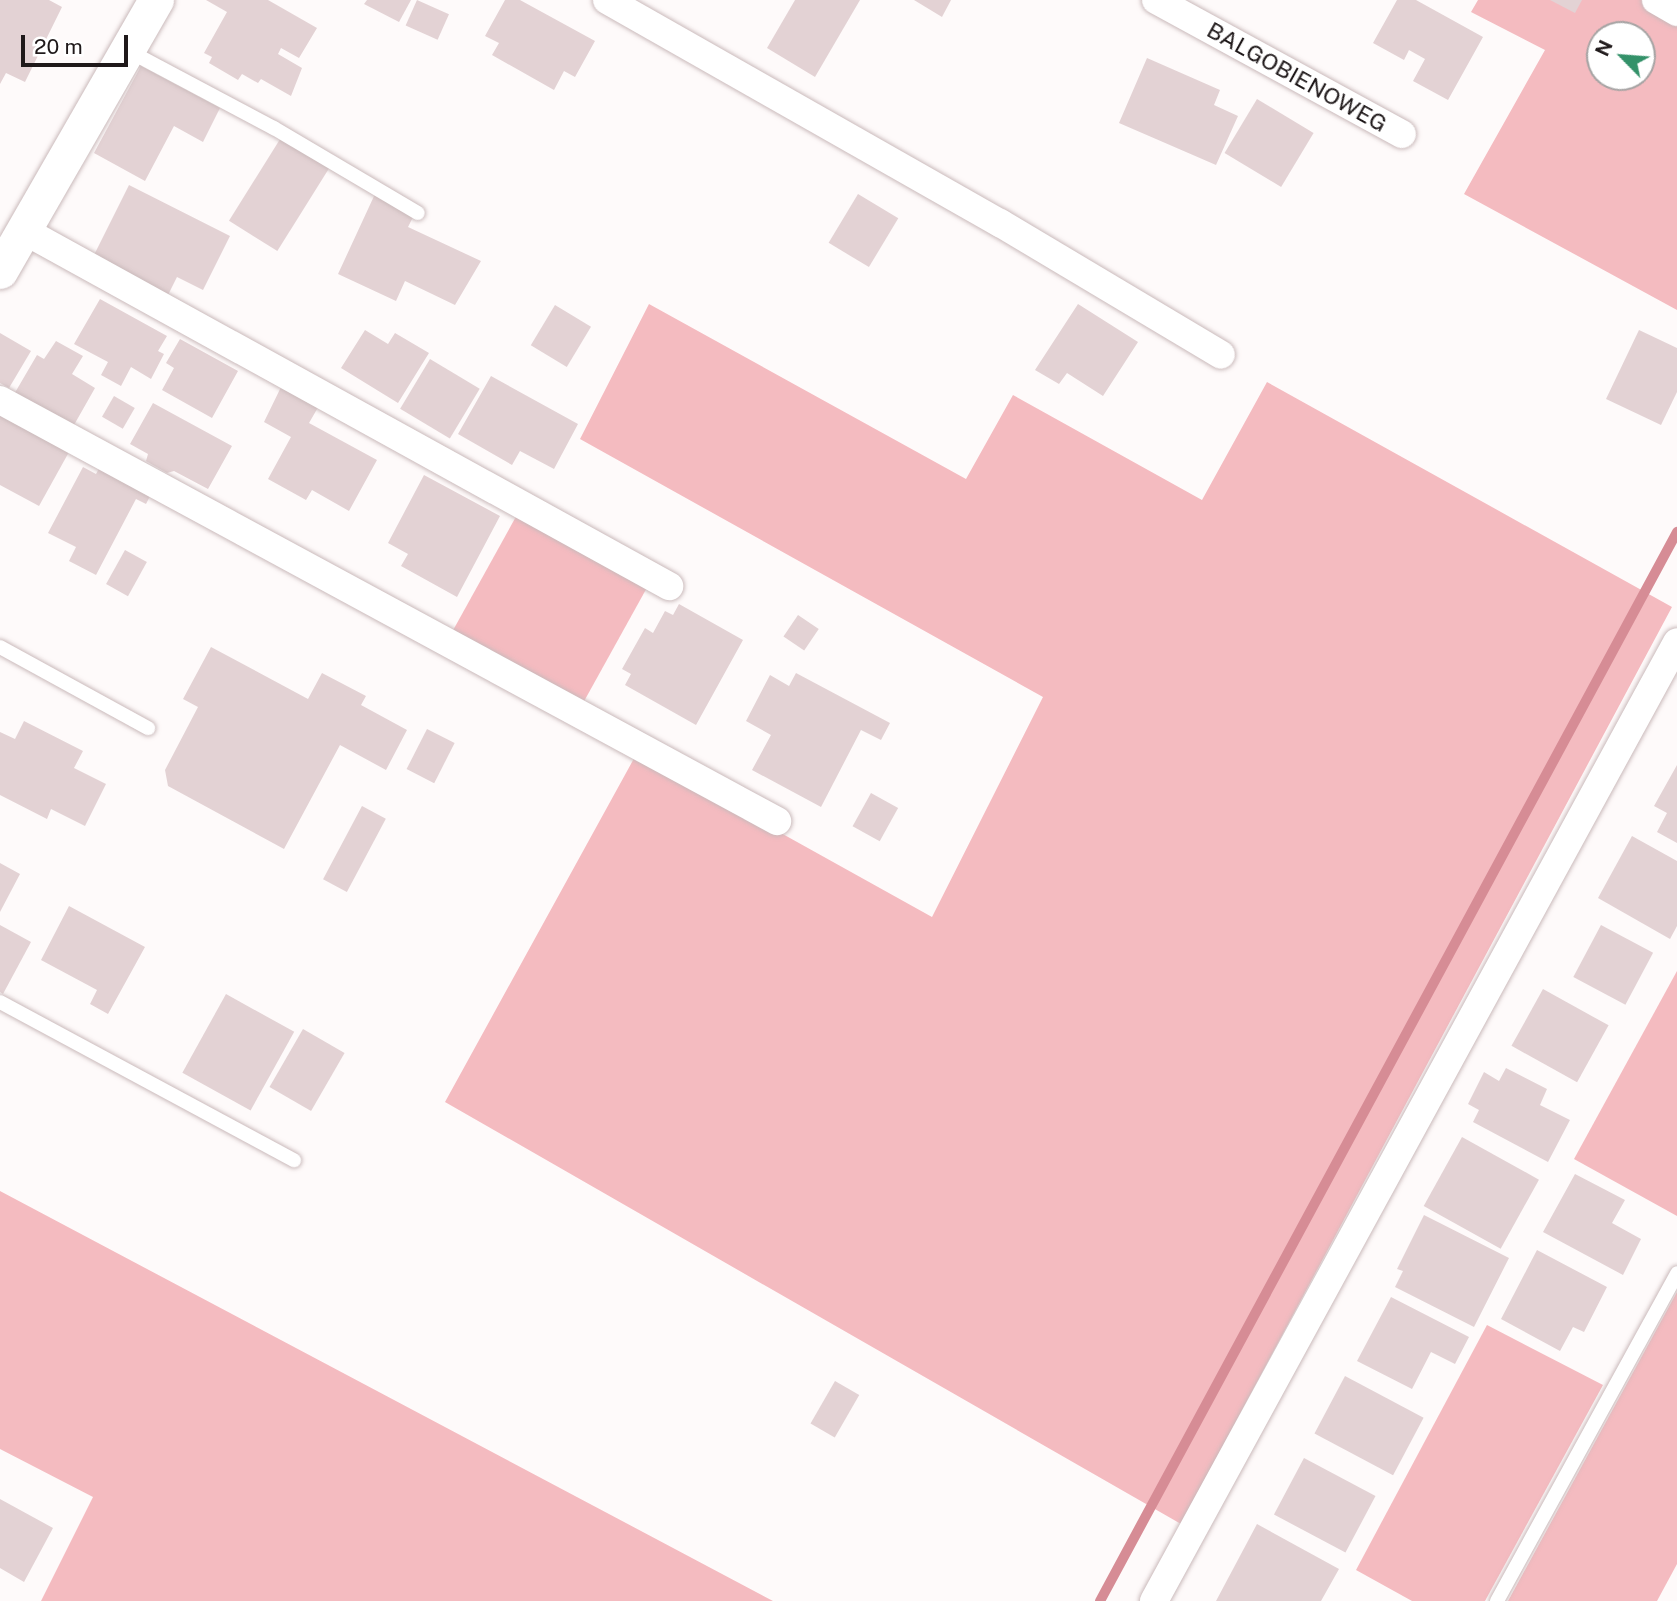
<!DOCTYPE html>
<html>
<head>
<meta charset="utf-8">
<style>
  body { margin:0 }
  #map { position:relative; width:1677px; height:1601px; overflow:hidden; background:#fefafa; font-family:"Public Sans",sans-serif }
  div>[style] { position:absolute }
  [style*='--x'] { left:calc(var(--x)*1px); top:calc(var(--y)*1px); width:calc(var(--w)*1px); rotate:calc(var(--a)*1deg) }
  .green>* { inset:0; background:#f4bbc0; transform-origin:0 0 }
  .stream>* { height:10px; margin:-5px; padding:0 5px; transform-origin:5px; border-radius:5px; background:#d68c95 }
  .building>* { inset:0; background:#e3d2d4; transform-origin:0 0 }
  .roads { filter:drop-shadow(0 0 2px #cababb) drop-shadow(0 0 2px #cababb) }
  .service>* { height:14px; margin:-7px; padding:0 7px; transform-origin:7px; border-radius:7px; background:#fff }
  .minor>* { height:28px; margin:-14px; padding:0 14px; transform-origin:14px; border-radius:14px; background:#fff }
  .tertiary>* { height:35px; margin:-17.5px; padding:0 17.5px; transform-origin:17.5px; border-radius:17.5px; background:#fff }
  span { translate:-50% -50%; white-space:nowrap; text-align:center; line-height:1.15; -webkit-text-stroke:5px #fff; paint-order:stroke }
  .street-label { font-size:23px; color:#1f191a }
  .north { position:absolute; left:1586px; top:21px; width:70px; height:70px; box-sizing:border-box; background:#fff; border:2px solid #a5a3a3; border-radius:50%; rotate:295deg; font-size:19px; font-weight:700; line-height:28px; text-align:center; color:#1f191a }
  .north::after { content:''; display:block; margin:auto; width:24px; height:32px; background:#339169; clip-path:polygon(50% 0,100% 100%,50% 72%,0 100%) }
  .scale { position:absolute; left:21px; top:35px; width:107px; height:32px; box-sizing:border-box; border:4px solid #1f191a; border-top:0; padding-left:9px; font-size:21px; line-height:24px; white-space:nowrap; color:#1f191a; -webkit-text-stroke:5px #fff; paint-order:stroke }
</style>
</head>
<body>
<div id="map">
  <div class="green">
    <i style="clip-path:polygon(evenodd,1478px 0,1677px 0,1677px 310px,1464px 194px,1545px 50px,1471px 12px,1478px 0,1600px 35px,1642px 35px,1642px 77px,1600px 77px,1600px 35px)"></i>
    <i style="clip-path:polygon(649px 304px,966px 479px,1013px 395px,1202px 500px,1267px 382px,1672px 607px,1181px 1524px,445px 1102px,637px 753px,932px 917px,1043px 697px,580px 439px)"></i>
    <i style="left:518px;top:513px;width:149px;height:134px;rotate:29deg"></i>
    <i style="clip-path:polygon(1677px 971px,1677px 1216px,1574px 1159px)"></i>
    <i style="clip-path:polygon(0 1191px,773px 1601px,41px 1601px,93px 1497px,0 1449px)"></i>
    <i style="clip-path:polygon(1677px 1292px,1677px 1564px,1657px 1601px,1508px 1601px)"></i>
    <i style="clip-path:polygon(1487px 1325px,1603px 1385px,1485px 1601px,1412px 1601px,1356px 1570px)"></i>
  </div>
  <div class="stream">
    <i style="--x:1100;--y:1601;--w:1215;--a:-61.64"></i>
  </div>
  <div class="building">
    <i style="clip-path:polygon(0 0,49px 0,62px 7px,25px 82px,6px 73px,0 84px)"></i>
    <i style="clip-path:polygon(206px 0,268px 0,317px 28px,299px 58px,281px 48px,278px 54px,302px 68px,291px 96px,261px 79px,258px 83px,242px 74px,238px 80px,209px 63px,212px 57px,204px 53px,227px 12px)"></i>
    <i style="clip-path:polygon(367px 0,411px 0,399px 22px,364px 4px)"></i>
    <i style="left:417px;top:0;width:35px;height:28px;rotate:24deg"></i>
    <i style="clip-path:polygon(505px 0,520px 0,595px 41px,575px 77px,564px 71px,554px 90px,492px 55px,499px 43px,485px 36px)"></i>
    <i style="clip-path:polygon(795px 0,860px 0,815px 77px,767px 48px)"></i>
    <i style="clip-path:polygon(914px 0,951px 0,942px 17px)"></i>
    <i style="clip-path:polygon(1397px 0,1416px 0,1483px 37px,1448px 100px,1413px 81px,1425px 59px,1409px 50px,1404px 60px,1373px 43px)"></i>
    <i style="clip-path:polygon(1550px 0,1582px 0,1575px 13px)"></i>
    <i style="clip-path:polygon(1147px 58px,1220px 90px,1214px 105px,1238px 116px,1216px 165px,1119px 123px)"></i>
    <i style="clip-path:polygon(141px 66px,220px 108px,203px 142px,174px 126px,145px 181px,94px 153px)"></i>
    <i style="left:1257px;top:99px;width:66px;height:63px;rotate:31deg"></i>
    <i style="left:282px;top:136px;width:57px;height:100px;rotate:32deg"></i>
    <i style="clip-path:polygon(129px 185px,230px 236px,203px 290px,177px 277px,168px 295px,93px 257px)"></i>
    <i style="clip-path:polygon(375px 194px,415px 213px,408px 227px,481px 261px,455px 305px,405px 281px,396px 301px,338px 274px)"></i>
    <i style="left:858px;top:194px;width:47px;height:57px;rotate:31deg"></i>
    <i style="clip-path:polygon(100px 299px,167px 336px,158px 351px,164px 354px,151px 379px,131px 367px,121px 386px,101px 375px,108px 362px,74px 344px)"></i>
    <i style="clip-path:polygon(1078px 304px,1138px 342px,1103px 396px,1067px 373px,1059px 384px,1035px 370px)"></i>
    <i style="left:555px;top:305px;width:42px;height:47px;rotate:31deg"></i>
    <i style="clip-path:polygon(365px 330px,388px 344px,395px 333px,429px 353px,398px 403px,341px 368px)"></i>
    <i style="clip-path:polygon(1639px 330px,1677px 348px,1677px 392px,1661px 425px,1606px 399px)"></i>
    <i style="clip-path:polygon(0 333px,31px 351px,9px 388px,0 383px)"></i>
    <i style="clip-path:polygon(180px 339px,238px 371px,212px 418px,162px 390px,174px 368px,166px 363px)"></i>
    <i style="clip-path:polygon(56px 341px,83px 356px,72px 374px,95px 388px,74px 425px,13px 396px,37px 355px,44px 359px)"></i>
    <i style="left:430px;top:359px;width:58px;height:58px;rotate:31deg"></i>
    <i style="clip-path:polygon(491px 376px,578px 424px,554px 469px,520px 451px,512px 465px,458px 434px)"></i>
    <i style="clip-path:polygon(283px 383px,320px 404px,309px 423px,377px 460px,349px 511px,312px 490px,306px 500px,268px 479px,291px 437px,264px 422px)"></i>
    <i style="left:114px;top:396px;width:24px;height:24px;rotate:30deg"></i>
    <i style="clip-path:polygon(153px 403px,232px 446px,208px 489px,174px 471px,167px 473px,146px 461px,148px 454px,130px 444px)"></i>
    <i style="clip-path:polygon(0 414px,69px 452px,39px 506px,0 485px)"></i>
    <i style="clip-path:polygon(101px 465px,152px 492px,146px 504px,136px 499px,96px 575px,69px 561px,76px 547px,48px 533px,83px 467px,96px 474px)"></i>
    <i style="clip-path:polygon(424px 475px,500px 516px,457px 597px,401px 566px,408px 554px,388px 543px)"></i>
    <i style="left:125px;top:550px;width:25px;height:39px;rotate:29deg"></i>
    <i style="clip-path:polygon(679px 604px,743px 640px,696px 725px,625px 685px,631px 674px,622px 669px,645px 628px,653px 633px,665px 611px,673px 615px)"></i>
    <i style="left:798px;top:615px;width:25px;height:26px;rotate:34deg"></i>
    <i style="clip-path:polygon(211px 647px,308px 699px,322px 673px,366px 696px,361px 705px,407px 730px,386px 770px,340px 745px,284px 849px,168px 786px,165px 770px,198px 707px,183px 699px)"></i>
    <i style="clip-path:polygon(796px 673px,890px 723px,881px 740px,861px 730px,821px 807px,752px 770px,771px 735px,746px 721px,770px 675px,789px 686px)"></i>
    <i style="clip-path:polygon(24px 721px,83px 751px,74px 768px,106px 784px,85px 826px,51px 809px,47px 819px,0 795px,0 732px,15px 739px)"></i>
    <i style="left:427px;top:729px;width:31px;height:45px;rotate:27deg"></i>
    <i style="clip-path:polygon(1677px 765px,1677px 843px,1657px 832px,1667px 813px,1654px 806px)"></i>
    <i style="left:871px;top:793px;width:31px;height:38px;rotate:29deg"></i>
    <i style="left:362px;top:806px;width:27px;height:83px;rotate:28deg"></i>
    <i style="clip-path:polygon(1632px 836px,1677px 861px,1677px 926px,1670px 939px,1598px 898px)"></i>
    <i style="clip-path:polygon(0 863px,20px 874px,0 912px)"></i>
    <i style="clip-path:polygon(69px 906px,145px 947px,108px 1014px,90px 1004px,97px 990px,41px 960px)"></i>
    <i style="clip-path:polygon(0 925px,31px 942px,3px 994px,0 992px)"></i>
    <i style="left:1601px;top:925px;width:59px;height:59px;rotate:28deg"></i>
    <i style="left:1543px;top:989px;width:75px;height:65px;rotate:29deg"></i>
    <i style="left:226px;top:994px;width:78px;height:90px;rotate:29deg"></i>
    <i style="left:303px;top:1029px;width:48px;height:67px;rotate:30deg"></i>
    <i style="clip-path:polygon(1506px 1068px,1547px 1089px,1540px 1105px,1570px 1120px,1548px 1162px,1473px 1122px,1479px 1110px,1468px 1104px,1484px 1072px,1499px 1081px)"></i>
    <i style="left:1462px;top:1137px;width:88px;height:79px;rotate:29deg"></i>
    <i style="clip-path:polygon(1575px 1174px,1625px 1200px,1612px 1223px,1641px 1239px,1623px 1275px,1543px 1232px)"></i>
    <i style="clip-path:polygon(1424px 1215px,1509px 1258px,1474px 1327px,1395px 1287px,1403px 1271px,1397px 1269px)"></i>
    <i style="clip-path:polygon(1537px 1250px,1607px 1287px,1584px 1332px,1573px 1327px,1560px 1351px,1501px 1319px)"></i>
    <i style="clip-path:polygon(1391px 1297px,1469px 1337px,1455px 1364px,1431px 1352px,1412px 1389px,1357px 1361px)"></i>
    <i style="left:1345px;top:1376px;width:89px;height:65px;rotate:28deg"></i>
    <i style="left:835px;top:1381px;width:28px;height:49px;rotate:30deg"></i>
    <i style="left:1304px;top:1458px;width:81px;height:64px;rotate:28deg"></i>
    <i style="clip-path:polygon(0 1499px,53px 1528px,24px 1582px,0 1568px)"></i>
    <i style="clip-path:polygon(1257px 1524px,1339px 1569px,1321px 1601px,1216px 1601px)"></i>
  </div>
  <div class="roads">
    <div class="service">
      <i style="--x:127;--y:50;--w:166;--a:28"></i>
      <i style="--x:274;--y:128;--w:167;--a:30.6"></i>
      <i style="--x:0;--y:647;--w:169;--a:28.7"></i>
      <i style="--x:0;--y:1002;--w:334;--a:28.3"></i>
      <i style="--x:1497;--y:1601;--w:374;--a:-61.2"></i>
    </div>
    <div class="minor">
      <i style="--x:607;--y:0;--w:452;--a:29.6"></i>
      <i style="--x:1000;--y:223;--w:257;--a:30.8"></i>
      <i style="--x:1156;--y:0;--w:280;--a:28.6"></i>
      <i style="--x:1656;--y:0;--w:24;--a:30"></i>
      <i style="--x:23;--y:230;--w:738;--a:28.86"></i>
      <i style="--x:0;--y:400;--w:884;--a:28.45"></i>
      <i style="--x:1154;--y:1601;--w:1092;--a:-61.39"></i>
    </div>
    <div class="tertiary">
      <i style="--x:0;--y:271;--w:313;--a:-60.1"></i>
    </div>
  </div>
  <div class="street-label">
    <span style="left:1297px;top:77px;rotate:29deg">BALGOBIENOWEG</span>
  </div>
  <div class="north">N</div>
  <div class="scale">20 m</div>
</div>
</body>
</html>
